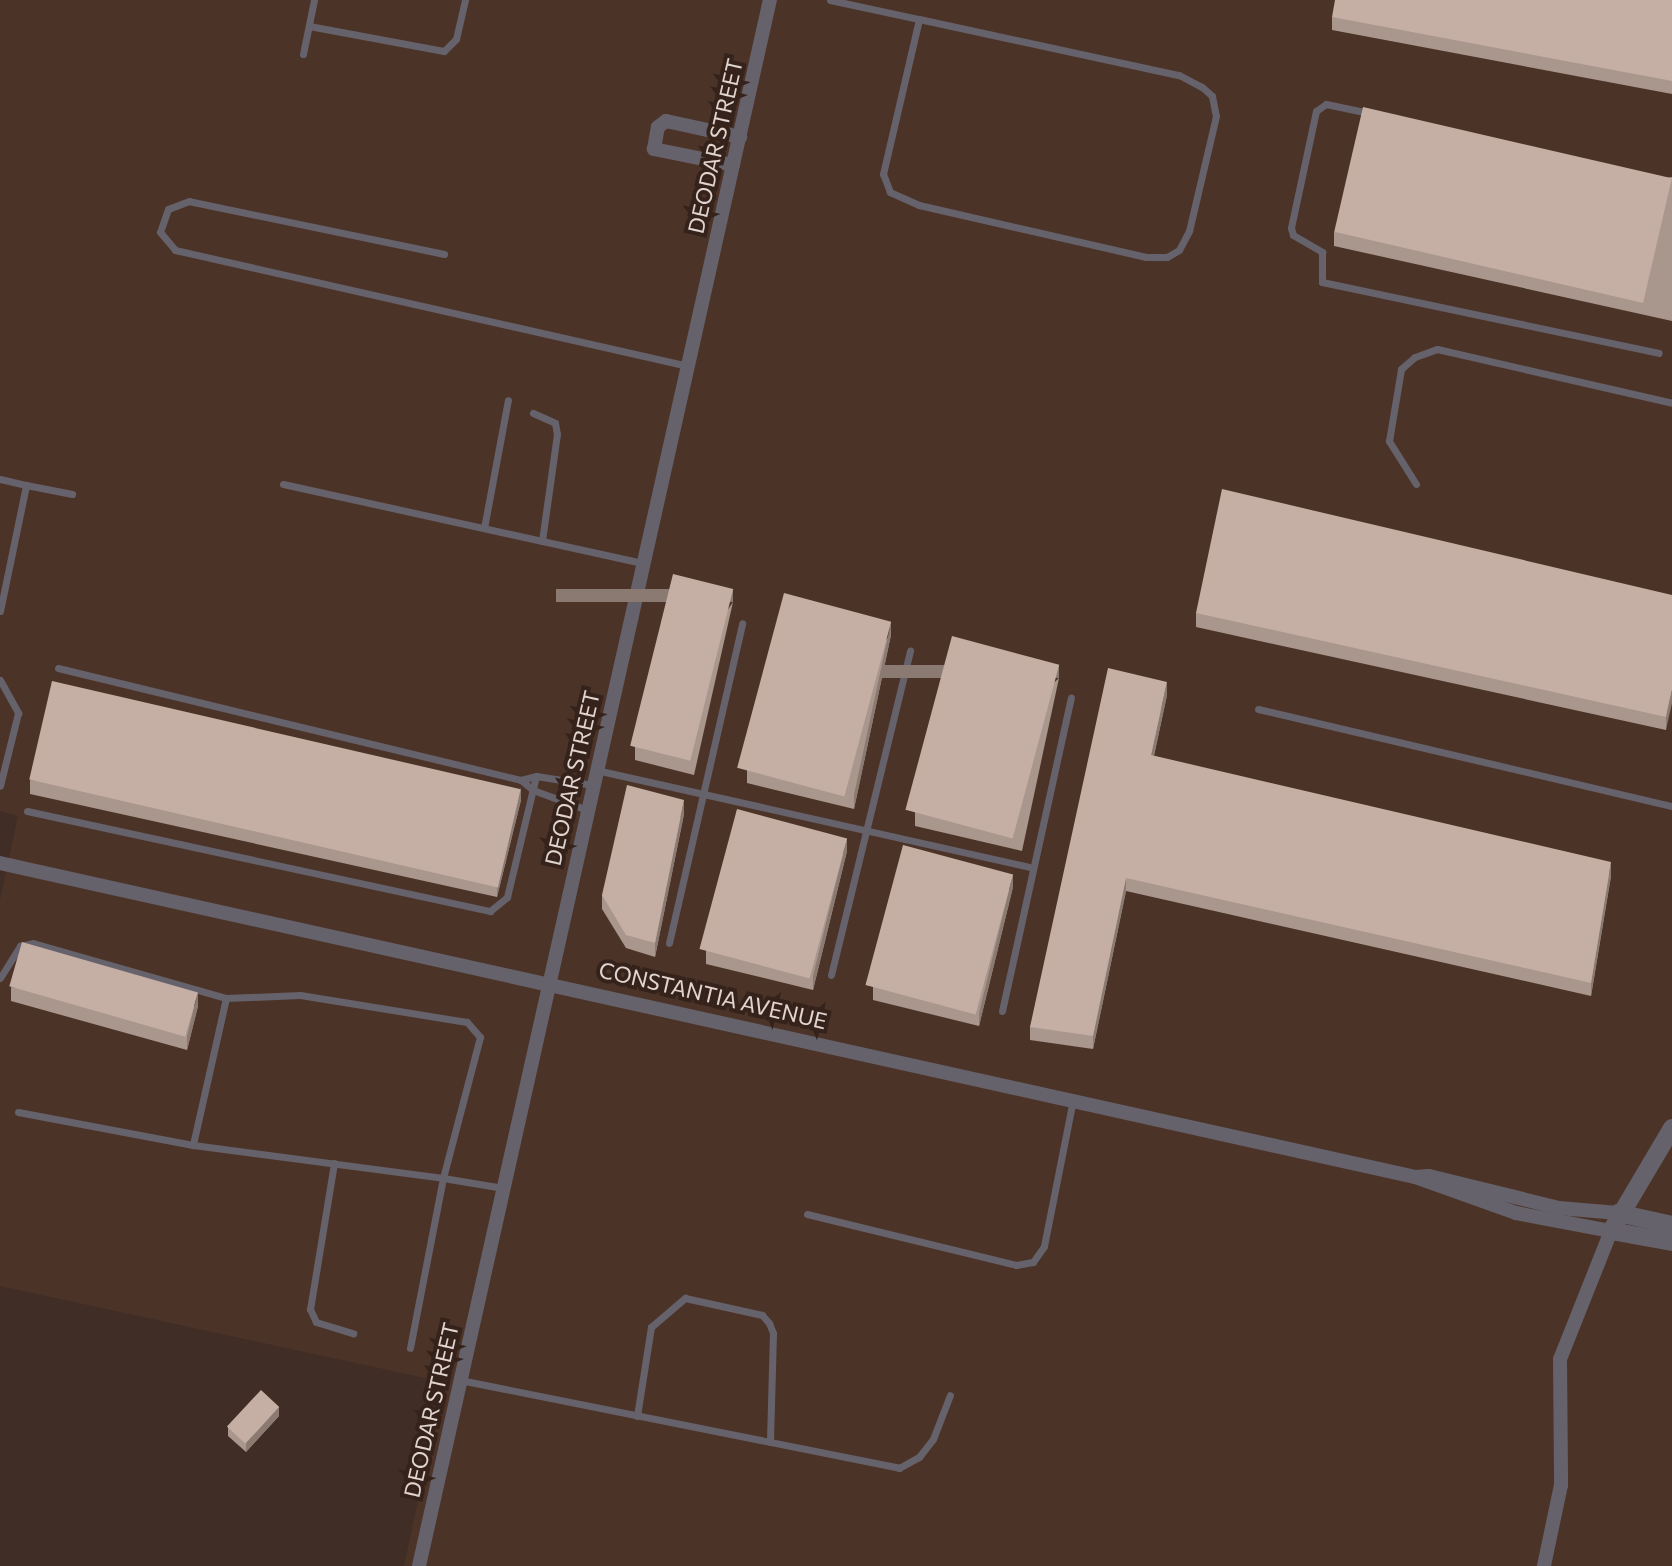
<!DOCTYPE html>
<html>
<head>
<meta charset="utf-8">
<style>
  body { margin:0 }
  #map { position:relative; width:1672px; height:1566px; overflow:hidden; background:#402d25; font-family:Commissioner,sans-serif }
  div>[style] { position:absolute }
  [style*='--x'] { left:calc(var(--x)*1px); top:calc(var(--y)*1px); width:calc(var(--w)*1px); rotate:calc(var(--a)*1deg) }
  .built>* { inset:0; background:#4c3328 }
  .service>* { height:7px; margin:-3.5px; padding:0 3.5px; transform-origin:3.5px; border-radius:3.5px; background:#65626b }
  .minor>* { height:14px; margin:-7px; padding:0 7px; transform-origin:7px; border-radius:7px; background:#65626b }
  .tertiary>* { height:18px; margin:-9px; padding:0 9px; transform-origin:9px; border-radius:9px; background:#65626b }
  .wall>* { inset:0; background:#a9968c }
  .shaded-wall>* { inset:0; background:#8a7a72; transform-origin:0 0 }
  .building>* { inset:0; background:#c5aea3; transform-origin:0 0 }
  span { translate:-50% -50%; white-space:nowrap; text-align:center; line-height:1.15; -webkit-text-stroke:8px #35231b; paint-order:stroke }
  .street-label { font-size:22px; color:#e2d5d0 }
</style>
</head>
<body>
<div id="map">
  <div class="built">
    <i style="clip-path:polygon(0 0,1672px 0,1672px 1566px,404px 1566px,443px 1382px,0 1286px,0 900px,18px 816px,0 811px)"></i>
  </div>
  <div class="service">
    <i style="--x:830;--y:0;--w:91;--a:12.1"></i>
    <i style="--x:919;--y:19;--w:266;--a:12.2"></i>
    <i style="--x:1179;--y:75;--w:26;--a:28"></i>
    <i style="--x:1202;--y:87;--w:13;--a:42"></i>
    <i style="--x:1212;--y:96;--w:20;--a:79"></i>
    <i style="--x:1216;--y:116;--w:118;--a:103.2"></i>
    <i style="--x:1189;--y:231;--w:21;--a:118"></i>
    <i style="--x:1179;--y:250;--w:14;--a:150"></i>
    <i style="--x:1167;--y:257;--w:21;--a:180"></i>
    <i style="--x:1146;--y:257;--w:233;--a:-167.1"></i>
    <i style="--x:919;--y:205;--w:32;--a:-156"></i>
    <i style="--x:890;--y:192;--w:19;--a:-111"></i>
    <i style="--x:883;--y:174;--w:159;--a:-76.9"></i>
    <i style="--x:309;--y:26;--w:137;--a:10.5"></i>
    <i style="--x:444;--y:51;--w:17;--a:-45"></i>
    <i style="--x:456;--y:39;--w:40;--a:-77"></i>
    <i style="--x:303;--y:54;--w:55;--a:-78.5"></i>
    <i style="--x:1369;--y:113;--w:44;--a:-168.2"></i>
    <i style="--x:1326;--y:104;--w:12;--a:145"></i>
    <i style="--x:1316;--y:111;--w:120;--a:102.1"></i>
    <i style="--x:1291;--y:228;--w:7;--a:74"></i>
    <i style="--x:1293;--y:235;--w:34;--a:30"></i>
    <i style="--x:1322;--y:252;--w:30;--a:90"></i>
    <i style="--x:1322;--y:282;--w:344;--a:11.9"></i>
    <i style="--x:444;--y:254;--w:260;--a:-168.3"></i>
    <i style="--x:189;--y:201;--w:22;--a:159"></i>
    <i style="--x:168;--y:209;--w:24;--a:109"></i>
    <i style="--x:160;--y:232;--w:23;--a:50"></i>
    <i style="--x:175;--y:250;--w:526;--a:12.74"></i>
    <i style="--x:533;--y:413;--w:24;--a:24"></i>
    <i style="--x:555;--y:423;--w:11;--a:80"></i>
    <i style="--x:557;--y:434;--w:108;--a:98"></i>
    <i style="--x:0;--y:479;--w:27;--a:13"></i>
    <i style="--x:283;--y:484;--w:369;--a:12.4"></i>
    <i style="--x:1416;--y:484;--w:51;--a:-122.1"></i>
    <i style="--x:1389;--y:441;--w:73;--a:-80.5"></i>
    <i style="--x:1401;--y:369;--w:18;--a:-41"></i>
    <i style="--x:1415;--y:357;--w:23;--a:-20"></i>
    <i style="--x:1437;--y:349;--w:241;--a:12.9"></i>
    <i style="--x:484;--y:528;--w:130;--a:-79.4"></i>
    <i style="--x:0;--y:611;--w:129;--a:-78.3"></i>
    <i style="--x:26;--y:485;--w:47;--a:11.1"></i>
    <i style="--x:58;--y:668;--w:476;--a:13.6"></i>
    <i style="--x:521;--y:780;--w:16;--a:-15"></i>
    <i style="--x:536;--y:776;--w:58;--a:9"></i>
    <i style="--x:0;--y:680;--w:38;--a:61"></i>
    <i style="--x:18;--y:713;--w:75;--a:103.9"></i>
    <i style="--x:1258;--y:709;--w:425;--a:13.2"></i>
    <i style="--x:596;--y:770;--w:446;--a:12.6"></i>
    <i style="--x:521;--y:780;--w:16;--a:40"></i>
    <i style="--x:533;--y:790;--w:58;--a:20.3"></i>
    <i style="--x:27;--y:811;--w:474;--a:12.2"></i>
    <i style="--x:490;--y:911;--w:22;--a:-39"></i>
    <i style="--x:507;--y:897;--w:124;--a:-76.5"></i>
    <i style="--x:669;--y:943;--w:328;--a:-77.1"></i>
    <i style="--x:831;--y:975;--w:334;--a:-76.3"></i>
    <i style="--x:0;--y:978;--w:38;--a:-58"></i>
    <i style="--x:20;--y:946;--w:13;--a:-13"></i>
    <i style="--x:33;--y:943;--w:201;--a:15.9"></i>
    <i style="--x:226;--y:998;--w:74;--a:-2.3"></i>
    <i style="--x:300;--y:995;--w:169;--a:9.2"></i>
    <i style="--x:467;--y:1022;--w:20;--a:49"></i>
    <i style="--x:480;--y:1037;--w:146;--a:104.7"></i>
    <i style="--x:443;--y:1178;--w:61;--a:9.5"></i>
    <i style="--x:226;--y:998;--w:151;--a:102.7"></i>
    <i style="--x:193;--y:1145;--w:252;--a:7.5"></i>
    <i style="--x:443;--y:1178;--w:173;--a:101"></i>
    <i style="--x:1002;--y:1011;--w:321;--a:-77.6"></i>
    <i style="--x:18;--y:1112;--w:178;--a:10.7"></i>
    <i style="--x:334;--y:1163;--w:148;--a:99.3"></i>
    <i style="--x:310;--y:1309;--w:14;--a:65"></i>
    <i style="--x:316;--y:1322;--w:39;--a:17"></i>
    <i style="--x:807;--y:1214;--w:215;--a:13.7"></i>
    <i style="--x:1016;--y:1265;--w:17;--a:-10"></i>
    <i style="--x:1033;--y:1262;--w:19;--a:-55"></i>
    <i style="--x:1044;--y:1246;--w:149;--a:-78.8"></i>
    <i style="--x:460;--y:1380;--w:448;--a:11.3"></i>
    <i style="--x:899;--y:1468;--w:23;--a:-29"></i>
    <i style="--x:919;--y:1457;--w:23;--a:-52"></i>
    <i style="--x:933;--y:1439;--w:47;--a:-68.9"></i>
    <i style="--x:637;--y:1416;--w:90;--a:-81.1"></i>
    <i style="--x:651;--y:1327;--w:45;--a:-40.5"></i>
    <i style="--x:685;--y:1298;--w:79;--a:12.4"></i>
    <i style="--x:762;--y:1315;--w:11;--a:49"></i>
    <i style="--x:769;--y:1323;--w:11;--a:68"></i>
    <i style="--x:773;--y:1333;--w:109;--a:91.6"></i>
  </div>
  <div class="minor">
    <i style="--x:733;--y:165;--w:81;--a:-168.6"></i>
    <i style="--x:654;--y:149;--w:22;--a:-80"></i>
    <i style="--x:658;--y:127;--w:10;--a:-37"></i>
    <i style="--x:666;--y:121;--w:76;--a:12.2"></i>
    <i style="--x:0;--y:863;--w:1449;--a:12.51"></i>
    <i style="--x:1415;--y:1177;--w:14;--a:-4"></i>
    <i style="--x:1429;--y:1176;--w:134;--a:13.8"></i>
    <i style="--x:1559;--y:1208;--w:59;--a:4.8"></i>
    <i style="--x:1415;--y:1177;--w:107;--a:19.6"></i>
    <i style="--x:1516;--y:1213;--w:97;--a:10.7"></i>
    <i style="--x:1611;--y:1231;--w:138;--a:111.7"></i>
    <i style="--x:1560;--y:1359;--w:126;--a:89.5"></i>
    <i style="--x:1561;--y:1485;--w:83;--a:101.9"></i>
    <i style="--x:419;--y:1566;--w:1605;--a:-77.37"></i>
  </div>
  <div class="tertiary">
    <i style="--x:1672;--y:1128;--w:120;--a:120.6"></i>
    <i style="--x:1611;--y:1231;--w:62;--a:10.2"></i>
    <i style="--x:1618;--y:1213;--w:55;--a:12.5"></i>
  </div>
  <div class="wall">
    <i style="clip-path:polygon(1672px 0,1672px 94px,1332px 30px,1332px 17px)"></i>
    <i style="clip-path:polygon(1672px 177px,1672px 321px,1334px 246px,1334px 232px)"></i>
    <i style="clip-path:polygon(1672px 595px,1666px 730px,1196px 627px,1196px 613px)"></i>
    <i style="clip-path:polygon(733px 602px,694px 775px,635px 760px,635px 747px)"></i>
    <i style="clip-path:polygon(891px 635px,854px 809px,747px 783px,747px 770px)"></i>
    <i style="clip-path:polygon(1059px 678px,1022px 851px,915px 826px,915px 812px)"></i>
    <i style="clip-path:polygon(1167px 695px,1154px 756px,1611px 876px,1591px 996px,1126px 891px,1093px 1049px,1030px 1040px,1030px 1027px)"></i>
    <i style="clip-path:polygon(30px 780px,521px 800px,497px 897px,30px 794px)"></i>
    <i style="clip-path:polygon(684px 814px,655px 957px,626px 948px,602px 909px,602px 895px)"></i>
    <i style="clip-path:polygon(847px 851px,813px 990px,706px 964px,706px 951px)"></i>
    <i style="clip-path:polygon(1013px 887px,979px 1026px,873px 1000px,873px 987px)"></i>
    <i style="clip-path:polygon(11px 987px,198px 1006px,187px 1050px,11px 1001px)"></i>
    <i style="clip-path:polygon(279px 1416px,246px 1452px,228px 1436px,228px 1427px)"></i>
  </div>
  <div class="shaded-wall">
    <i style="left:733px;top:589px;width:13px;height:177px;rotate:90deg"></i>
    <i style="clip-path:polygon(891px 622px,891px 635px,854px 809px,854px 795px)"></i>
    <i style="left:1059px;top:665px;width:13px;height:177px;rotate:90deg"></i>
    <i style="clip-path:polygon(1167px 682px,1167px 695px,1151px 769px,1151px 755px)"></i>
    <i style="clip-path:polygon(1672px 690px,1672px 703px,1666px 730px,1666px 717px)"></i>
    <i style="clip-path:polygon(521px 787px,521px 800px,497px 897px,497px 884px)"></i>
    <i style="clip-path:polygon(684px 800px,684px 814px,655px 957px,655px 943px)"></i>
    <i style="clip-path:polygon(847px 838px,847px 851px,813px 990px,813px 976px)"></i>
    <i style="clip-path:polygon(1611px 862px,1611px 876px,1591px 996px,1591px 983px)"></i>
    <i style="clip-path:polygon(1013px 874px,1013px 887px,979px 1026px,979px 1013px)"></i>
    <i style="clip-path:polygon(1126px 878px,1126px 891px,1093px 1049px,1093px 1036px)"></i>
    <i style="clip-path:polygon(198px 992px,198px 1006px,187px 1050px,187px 1036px)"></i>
    <i style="clip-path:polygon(279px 1407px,279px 1416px,246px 1452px,246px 1443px)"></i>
  </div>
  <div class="building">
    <i style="clip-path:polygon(1335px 0,1672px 0,1672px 81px,1332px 17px)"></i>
    <i style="left:1363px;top:107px;width:317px;height:128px;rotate:13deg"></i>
    <i style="clip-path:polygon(1222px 489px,1672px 595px,1672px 690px,1666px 717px,1196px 613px)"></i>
    <i style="left:673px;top:574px;width:62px;height:177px;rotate:14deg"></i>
    <i style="left:784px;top:593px;width:111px;height:181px;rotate:15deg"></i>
    <i style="left:952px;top:636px;width:111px;height:180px;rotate:15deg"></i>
    <i style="clip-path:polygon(1108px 668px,1167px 682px,1151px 755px,1611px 862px,1591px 983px,1126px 878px,1093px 1036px,1030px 1027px)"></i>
    <i style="left:52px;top:681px;width:481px;height:101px;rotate:13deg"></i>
    <i style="clip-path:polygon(627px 785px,684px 800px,655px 943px,626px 935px,602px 895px)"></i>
    <i style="left:737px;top:809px;width:114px;height:145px;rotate:15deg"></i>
    <i style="left:903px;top:845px;width:114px;height:145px;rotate:15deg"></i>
    <i style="left:22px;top:942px;width:183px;height:46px;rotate:16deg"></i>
    <i style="left:261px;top:1390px;width:25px;height:50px;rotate:43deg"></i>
  </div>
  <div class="street-label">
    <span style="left:715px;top:146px;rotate:-77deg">DEODAR STREET</span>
    <span style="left:572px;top:778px;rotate:-77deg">DEODAR STREET</span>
    <span style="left:713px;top:995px;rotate:13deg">CONSTANTIA AVENUE</span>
    <span style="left:431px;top:1410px;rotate:-77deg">DEODAR STREET</span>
  </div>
</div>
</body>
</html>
